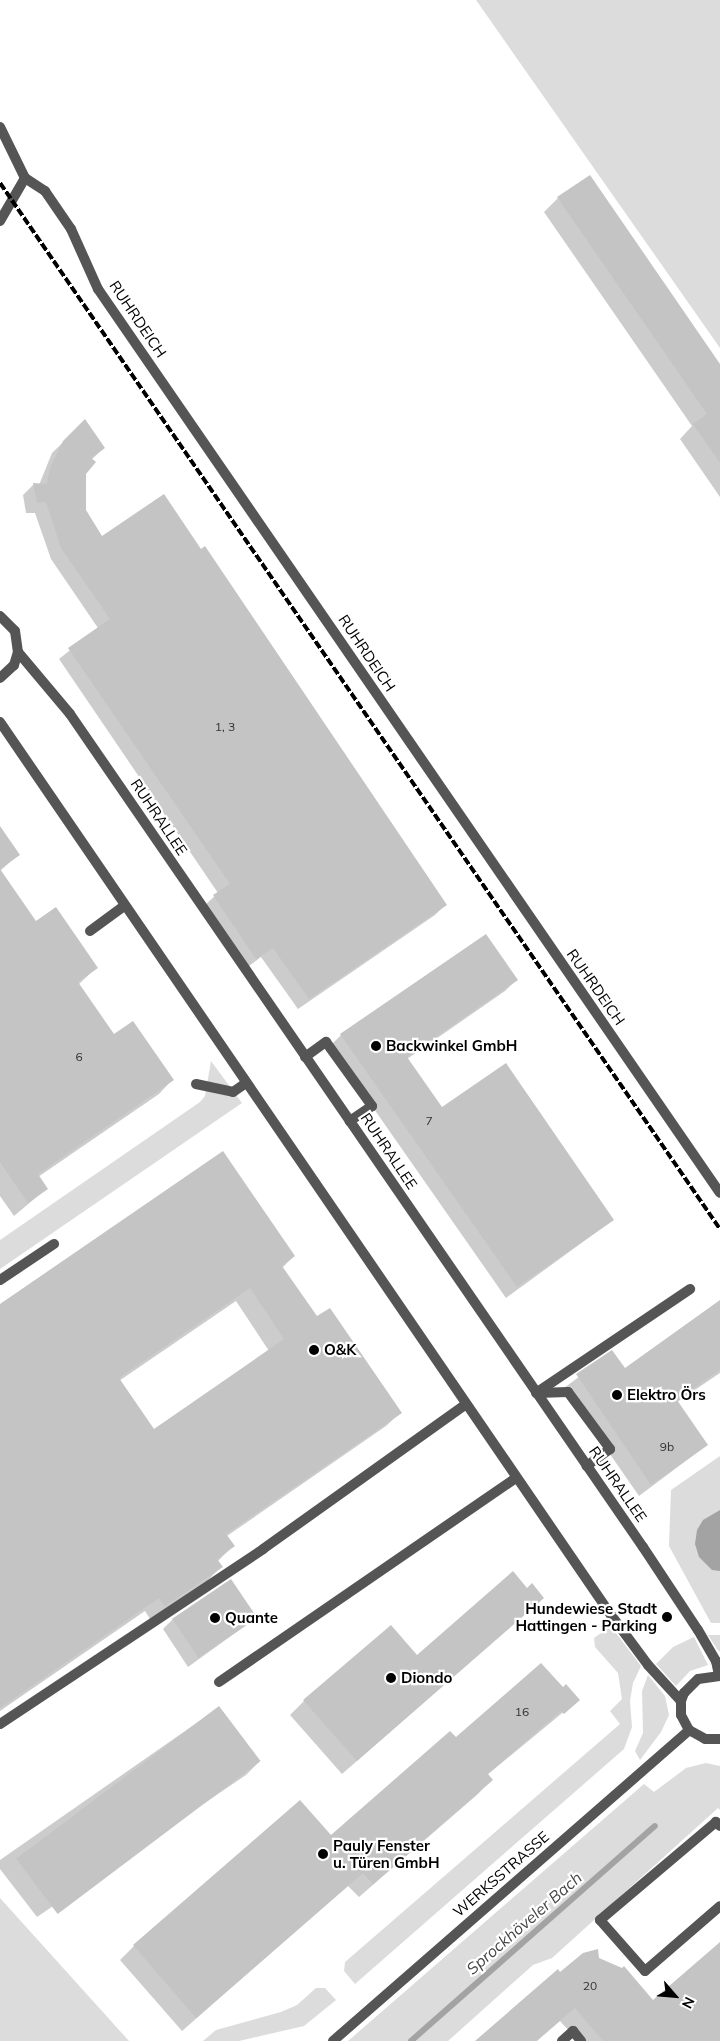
<!DOCTYPE html>
<html>
<head>
<meta charset="utf-8">
<style>
  body { margin:0 }
  #map { position:relative; width:720px; height:2041px; overflow:hidden; background:#fff; font-family:Mulish,sans-serif }
  div>[style] { position:absolute }
  [style*='--x'] { left:calc(var(--x)*1px); top:calc(var(--y)*1px); width:calc(var(--w)*1px); rotate:calc(var(--a)*1deg) }
  .green>* { inset:0; background:#dcdcdc }
  .water>* { inset:0; background:#a3a3a3 }
  .shadow>* { inset:0; background:#0003 }
  .stream>* { height:6px; margin:-3px; padding:0 3px; transform-origin:3px; border-radius:3px; background:#a3a3a3 }
  .building>* { inset:0; background:#c4c4c4; transform-origin:0 0 }
  .service>* { height:10px; margin:-5px; padding:0 5px; transform-origin:5px; border-radius:5px; background:#555 }
  .minor>* { height:10px; margin:-5px; padding:0 5px; transform-origin:5px; border-radius:5px; background:#555 }
  .rail>* { height:4px; margin-top:-2px; transform-origin:0; background:repeating-linear-gradient(90deg,#000 0 8px,transparent 0 10.5px) }
  .dots>* { width:14px; height:14px; translate:-50% -50%; box-sizing:border-box; border:2px solid #fff; border-radius:50% }
  span { translate:-50% -50%; white-space:nowrap; text-align:center; line-height:1.15; -webkit-text-stroke:4.5px #fff; paint-order:stroke }
  .number-label { font-size:12px; color:#313131 }
  .number-label span { -webkit-text-stroke-width:0 }
  .street-label { font-size:15px; color:#000 }
  .poi-label { font-size:15px; color:#000; font-weight:700 }
  .left { translate:0 -50%; text-align:left }
  .right { translate:-100% -50%; text-align:right }
  .water-label { font-size:16px; color:#444; font-style:italic }
  .north { position:absolute; left:650px; top:1971px; width:50px; height:50px; -webkit-text-stroke:4px #fff; paint-order:stroke; rotate:117deg; font-size:14px; font-weight:700; line-height:20px; text-align:center; color:#000 }
  .north::after { content:''; display:block; margin:auto; width:18px; height:22px; background:#000; clip-path:polygon(50% 0,100% 100%,50% 72%,0 100%) }
</style>
</head>
<body>
<div id="map">
  <div class="green">
    <i style="clip-path:polygon(476px 0,720px 0,720px 348px)"></i>
    <i style="clip-path:polygon(211px 1061px,242px 1103px,0 1269px,0 1240px,200px 1102px,205px 1096px)"></i>
    <i style="clip-path:polygon(720px 1456px,720px 1623px,711px 1623px,669px 1546px,671px 1490px)"></i>
    <i style="clip-path:polygon(607px 1629px,613px 1629px,641px 1666px,633px 1683px,630px 1701px,632px 1727px,624px 1749px,355px 1984px,344px 1971px,345px 1962px,620px 1724px,610px 1711px,622px 1699px,618px 1673px,595px 1647px,594px 1638px)"></i>
    <i style="clip-path:polygon(708px 1635px,720px 1635px,720px 1652px,717px 1649px)"></i>
    <i style="clip-path:polygon(694px 1637px,708px 1665px,690px 1671px,676px 1686px,656px 1664px,673px 1647px)"></i>
    <i style="clip-path:polygon(648px 1675px,665px 1696px,669px 1715px,661px 1732px,640px 1760px,635px 1751px,643px 1733px,642px 1691px)"></i>
    <i style="clip-path:polygon(706px 1763px,720px 1766px,720px 1810px,718px 1808px,552px 1958px,533px 1965px,448px 2041px,348px 2041px,644px 1784px,654px 1792px,686px 1768px)"></i>
    <i style="clip-path:polygon(0 1898px,129px 2041px,0 2041px)"></i>
    <i style="clip-path:polygon(316px 1988px,325px 1988px,336px 2000px,304px 2026px,239px 2041px,203px 2041px,216px 2030px,281px 2012px,297px 2005px)"></i>
  </div>
  <div class="water">
    <i style="clip-path:polygon(720px 1510px,720px 1571px,712px 1570px,699px 1557px,695px 1544px,697px 1530px,703px 1520px)"></i>
  </div>
  <div class="shadow">
    <i style="clip-path:polygon(558px 198px,720px 367px,720px 497px,680px 439px,692px 426px,544px 212px)"></i>
    <i style="clip-path:polygon(85px 421px,104px 448px,91px 460px,84px 474px,85px 510px,101px 538px,445px 905px,435px 915px,298px 1009px,261px 957px,245px 969px,204px 906px,218px 893px,59px 659px,98px 628px,51px 559px,35px 513px,26px 513px,23px 495px,33px 485px,39px 485px,52px 453px)"></i>
    <i style="clip-path:polygon(0 828px,18px 855px,0 871px)"></i>
    <i style="clip-path:polygon(0 872px,35px 923px,96px 968px,78px 985px,114px 1036px,172px 1080px,159px 1094px,38px 1177px,46px 1189px,14px 1216px,0 1196px)"></i>
    <i style="clip-path:polygon(516px 980px,505px 991px,407px 1059px,442px 1109px,613px 1220px,506px 1298px,330px 1046px,341px 1035px)"></i>
    <i style="clip-path:polygon(evenodd,294px 1256px,282px 1268px,317px 1318px,400px 1413px,386px 1426px,227px 1536px,233px 1546px,217px 1562px,221px 1567px,207px 1581px,150px 1619px,145px 1611px,0 1711px,0 1306px,294px 1256px,236px 1301px,269px 1351px,154px 1431px,119px 1381px,236px 1301px)"></i>
    <i style="clip-path:polygon(720px 1301px,720px 1373px,677px 1402px,707px 1445px,639px 1496px,564px 1388px,612px 1352px,624px 1370px)"></i>
    <i style="clip-path:polygon(526px 1590px,543px 1598px,342px 1774px,290px 1715px,304px 1701px,417px 1657px)"></i>
    <i style="clip-path:polygon(256px 1618px,188px 1667px,163px 1629px,173px 1619px)"></i>
    <i style="clip-path:polygon(578px 1700px,487px 1775px,491px 1780px,478px 1794px,359px 1897px,348px 1886px,182px 2031px,120px 1960px,134px 1946px,331px 1837px,456px 1739px)"></i>
    <i style="clip-path:polygon(218px 1708px,260px 1761px,246px 1775px,37px 1917px,0 1869px,0 1860px)"></i>
    <i style="clip-path:polygon(720px 1943px,720px 2041px,578px 2041px,560px 2021px,537px 2041px,477px 2041px,560px 1974px,598px 1959px,653px 2001px)"></i>
  </div>
  <div class="stream">
    <i style="--x:411;--y:2041;--w:325;--a:-41.4"></i>
  </div>
  <div class="building">
    <i style="clip-path:polygon(590px 175px,720px 364px,720px 463px,693px 424px,707px 414px,557px 197px)"></i>
    <i style="clip-path:polygon(85px 419px,105px 448px,91px 458px,96px 462px,86px 474px,86px 510px,102px 536px,164px 494px,201px 549px,205px 546px,447px 905px,309px 999px,273px 948px,256px 959px,213px 895px,230px 884px,68px 648px,110px 619px,61px 548px,46px 502px,37px 503px,33px 483px,47px 484px,50px 468px,63px 441px)"></i>
    <i style="clip-path:polygon(0 826px,20px 855px,0 869px)"></i>
    <i style="clip-path:polygon(0 869px,36px 921px,56px 907px,98px 968px,78px 982px,114px 1034px,133px 1021px,174px 1080px,38px 1174px,48px 1189px,28px 1203px,0 1162px)"></i>
    <i style="clip-path:polygon(486px 934px,518px 980px,407px 1057px,442px 1107px,506px 1063px,614px 1220px,517px 1287px,340px 1034px)"></i>
    <i style="clip-path:polygon(evenodd,223px 1151px,295px 1256px,282px 1266px,317px 1316px,330px 1308px,402px 1413px,226px 1534px,235px 1546px,217px 1559px,223px 1567px,165px 1606px,159px 1598px,0 1708px,0 1304px,223px 1151px,250px 1288px,284px 1339px,154px 1429px,119px 1378px,250px 1288px)"></i>
    <i style="clip-path:polygon(720px 1300px,720px 1370px,677px 1400px,708px 1445px,651px 1485px,576px 1374px,612px 1350px,625px 1368px)"></i>
    <i style="clip-path:polygon(513px 1571px,527px 1588px,532px 1583px,544px 1598px,357px 1761px,303px 1700px,391px 1625px,417px 1655px)"></i>
    <i style="left:231px;top:1579px;width:47px;height:71px;rotate:56deg"></i>
    <i style="clip-path:polygon(541px 1663px,563px 1687px,566px 1684px,580px 1700px,564px 1714px,561px 1711px,488px 1774px,493px 1780px,373px 1884px,363px 1873px,196px 2018px,133px 1945px,300px 1800px,331px 1835px,450px 1731px,456px 1737px)"></i>
    <i style="left:219px;top:1706px;width:69px;height:254px;rotate:53deg"></i>
    <i style="clip-path:polygon(720px 1942px,720px 2041px,603px 2041px,575px 2008px,536px 2041px,475px 2041px,558px 1969px,560px 1972px,583px 1953px,598px 1949px,599px 1958px,622px 1968px,624px 1966px,653px 2000px)"></i>
  </div>
  <div class="service">
    <i style="--x:90;--y:931;--w:42;--a:-36.3"></i>
    <i style="--x:305;--y:1057;--w:26;--a:-36"></i>
    <i style="--x:326;--y:1042;--w:79;--a:54.3"></i>
    <i style="--x:372;--y:1106;--w:27;--a:146"></i>
    <i style="--x:196;--y:1084;--w:38;--a:12"></i>
    <i style="--x:233;--y:1092;--w:16;--a:-35"></i>
    <i style="--x:0;--y:1280;--w:65;--a:-33.7"></i>
    <i style="--x:536;--y:1393;--w:186;--a:-34"></i>
    <i style="--x:537;--y:1393;--w:31;--a:-2"></i>
    <i style="--x:568;--y:1392;--w:71;--a:53.6"></i>
    <i style="--x:610;--y:1449;--w:29;--a:144"></i>
    <i style="--x:219;--y:1682;--w:360;--a:-34.5"></i>
    <i style="--x:0;--y:1724;--w:316;--a:-33.6"></i>
    <i style="--x:263;--y:1549;--w:249;--a:-35.5"></i>
    <i style="--x:720;--y:1826;--w:6;--a:-135"></i>
    <i style="--x:716;--y:1822;--w:152;--a:139.8"></i>
    <i style="--x:600;--y:1920;--w:68;--a:48.6"></i>
    <i style="--x:645;--y:1971;--w:99;--a:-40.9"></i>
    <i style="--x:562;--y:2041;--w:15;--a:-42"></i>
    <i style="--x:573;--y:2031;--w:13;--a:51"></i>
  </div>
  <div class="minor">
    <i style="--x:0;--y:127;--w:57;--a:63.9"></i>
    <i style="--x:25;--y:178;--w:24;--a:33"></i>
    <i style="--x:45;--y:191;--w:46;--a:55.6"></i>
    <i style="--x:71;--y:229;--w:66;--a:65.8"></i>
    <i style="--x:98;--y:289;--w:1097;--a:55.47"></i>
    <i style="--x:0;--y:221;--w:50;--a:-59.8"></i>
    <i style="--x:0;--y:616;--w:21;--a:45"></i>
    <i style="--x:15;--y:631;--w:21;--a:82"></i>
    <i style="--x:18;--y:652;--w:14;--a:107"></i>
    <i style="--x:14;--y:665;--w:19;--a:137"></i>
    <i style="--x:18;--y:652;--w:81;--a:50"></i>
    <i style="--x:70;--y:714;--w:1011;--a:55.48"></i>
    <i style="--x:643;--y:1547;--w:100;--a:56.5"></i>
    <i style="--x:698;--y:1630;--w:36;--a:60"></i>
    <i style="--x:716;--y:1661;--w:14;--a:78"></i>
    <i style="--x:0;--y:722;--w:1082;--a:55.62"></i>
    <i style="--x:611;--y:1615;--w:62;--a:53.5"></i>
    <i style="--x:648;--y:1665;--w:49;--a:47.5"></i>
    <i style="--x:720;--y:1676;--w:22;--a:172"></i>
    <i style="--x:698;--y:1679;--w:20;--a:135"></i>
    <i style="--x:684;--y:1693;--w:9;--a:111"></i>
    <i style="--x:681;--y:1701;--w:14;--a:90"></i>
    <i style="--x:681;--y:1715;--w:17;--a:62"></i>
    <i style="--x:689;--y:1730;--w:18;--a:29"></i>
    <i style="--x:705;--y:1739;--w:15;--a:0"></i>
    <i style="--x:333;--y:2041;--w:473;--a:-41.1"></i>
  </div>
  <div class="rail">
    <i style="--x:0;--y:183;--w:1270;--a:55.46"></i>
  </div>
  <div class="dots">
    <i style="left:376px;top:1046px;background:#000"></i>
    <i style="left:314px;top:1350px;background:#000"></i>
    <i style="left:617px;top:1395px;background:#000"></i>
    <i style="left:667px;top:1617px;background:#000"></i>
    <i style="left:215px;top:1618px;background:#000"></i>
    <i style="left:391px;top:1678px;background:#000"></i>
    <i style="left:323px;top:1854px;background:#000"></i>
  </div>
  <div class="number-label">
    <span style="left:225px;top:727px">1, 3</span>
    <span style="left:79px;top:1057px">6</span>
    <span style="left:429px;top:1121px">7</span>
    <span style="left:667px;top:1447px">9b</span>
    <span style="left:522px;top:1712px">16</span>
    <span style="left:590px;top:1986px">20</span>
  </div>
  <div class="street-label">
    <span style="left:138px;top:319px;rotate:56deg">RUHRDEICH</span>
    <span style="left:367px;top:653px;rotate:56deg">RUHRDEICH</span>
    <span style="left:159px;top:817px;rotate:56deg">RUHRALLEE</span>
    <span style="left:596px;top:987px;rotate:55deg">RUHRDEICH</span>
    <span style="left:389px;top:1151px;rotate:56deg">RUHRALLEE</span>
    <span style="left:618px;top:1484px;rotate:55deg">RUHRALLEE</span>
    <span style="left:501px;top:1874px;rotate:-41deg">WERKSSTRASSE</span>
  </div>
  <div class="poi-label">
    <span class="left" style="left:386px;top:1046px">Backwinkel GmbH</span>
    <span class="left" style="left:324px;top:1350px">O&amp;K</span>
    <span class="left" style="left:627px;top:1395px">Elektro Örs</span>
    <span class="right" style="left:657px;top:1617px">Hundewiese Stadt<br>Hattingen - Parking</span>
    <span class="left" style="left:225px;top:1618px">Quante</span>
    <span class="left" style="left:401px;top:1678px">Diondo</span>
    <span class="left" style="left:333px;top:1854px">Pauly Fenster<br>u. Türen GmbH</span>
  </div>
  <div class="water-label">
    <span style="left:524px;top:1923px;rotate:-41deg">Sprockhöveler Bach</span>
  </div>
  <div class="north">N</div>
</div>
</body>
</html>
